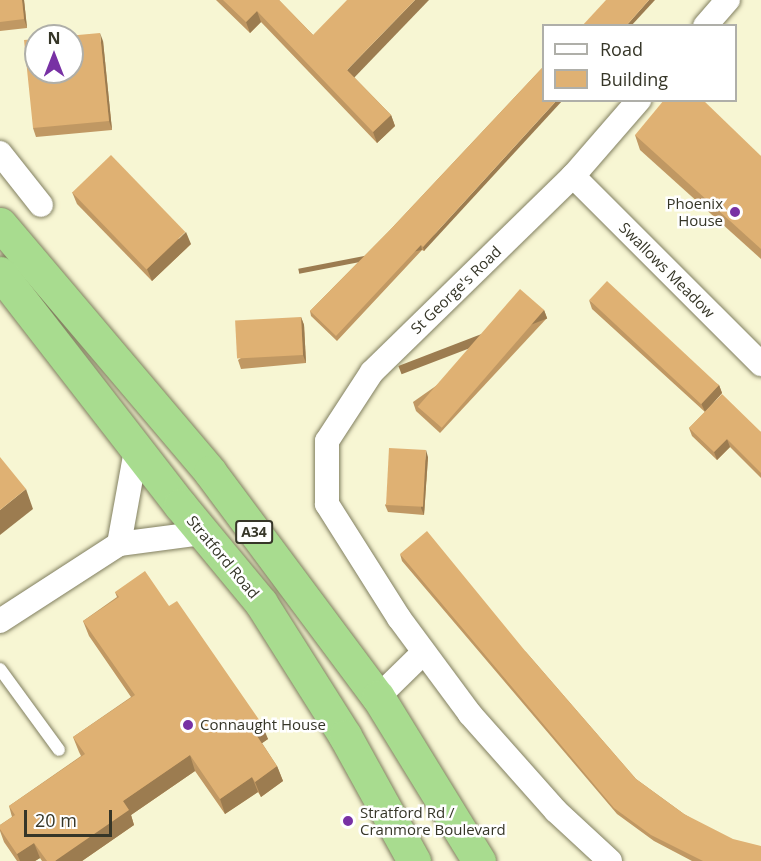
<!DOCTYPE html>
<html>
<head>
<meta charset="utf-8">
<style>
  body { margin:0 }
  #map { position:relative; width:761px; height:861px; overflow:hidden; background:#f7f6d3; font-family:"Open Sans",sans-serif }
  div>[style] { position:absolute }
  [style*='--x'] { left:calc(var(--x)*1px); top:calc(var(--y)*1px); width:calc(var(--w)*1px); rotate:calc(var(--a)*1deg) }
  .roads { filter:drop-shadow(0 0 2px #817f60) drop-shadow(0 0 2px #817f60) }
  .service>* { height:12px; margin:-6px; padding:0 6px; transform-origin:6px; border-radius:6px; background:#fff }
  .minor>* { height:24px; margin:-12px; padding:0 12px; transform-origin:12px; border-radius:12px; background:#fff }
  .trunk>* { height:33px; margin:-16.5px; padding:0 16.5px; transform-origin:16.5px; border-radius:16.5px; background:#a8dc8f }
  .wall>* { inset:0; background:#c09863 }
  .shaded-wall>* { inset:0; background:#9c7c50; transform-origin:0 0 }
  .building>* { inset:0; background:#dfb173; transform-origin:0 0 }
  .dots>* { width:16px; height:16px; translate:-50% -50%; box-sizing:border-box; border:3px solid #fff; border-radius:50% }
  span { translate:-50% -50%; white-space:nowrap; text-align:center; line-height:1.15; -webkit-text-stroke:5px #fff; paint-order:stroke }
  .shield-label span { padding:2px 4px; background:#fff; border:2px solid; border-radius:4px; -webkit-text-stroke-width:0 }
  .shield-label { font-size:14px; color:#363628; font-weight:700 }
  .poi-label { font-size:15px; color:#363628 }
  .right { translate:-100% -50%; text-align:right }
  .left { translate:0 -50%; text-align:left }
  .street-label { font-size:15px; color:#363628 }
  .legend { position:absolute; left:542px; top:24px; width:195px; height:78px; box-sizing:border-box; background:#fff; border:2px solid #afafa9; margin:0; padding:8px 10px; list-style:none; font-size:18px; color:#363628 }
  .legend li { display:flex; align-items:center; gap:12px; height:30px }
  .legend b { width:30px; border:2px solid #afafa9 }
  .north { position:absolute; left:24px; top:24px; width:60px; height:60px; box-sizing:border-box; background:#fff; border:2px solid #afafa9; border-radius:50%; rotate:0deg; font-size:16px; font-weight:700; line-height:24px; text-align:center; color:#363628 }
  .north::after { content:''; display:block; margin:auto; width:21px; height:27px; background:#7831a4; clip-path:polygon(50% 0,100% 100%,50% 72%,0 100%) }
  .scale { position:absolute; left:24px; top:810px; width:88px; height:27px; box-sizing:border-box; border:3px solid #363628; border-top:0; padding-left:8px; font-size:18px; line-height:21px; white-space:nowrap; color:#363628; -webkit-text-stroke:4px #fff; paint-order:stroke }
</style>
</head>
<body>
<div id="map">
  <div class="roads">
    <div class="service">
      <i style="--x:0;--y:669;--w:100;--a:53.9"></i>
    </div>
    <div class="minor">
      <i style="--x:705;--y:26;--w:35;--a:-49"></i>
      <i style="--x:0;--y:153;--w:66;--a:51.7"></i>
      <i style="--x:573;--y:176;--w:266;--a:45"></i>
      <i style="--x:119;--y:544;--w:96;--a:-79.7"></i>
      <i style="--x:0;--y:621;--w:142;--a:-32.9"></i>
      <i style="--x:119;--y:544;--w:85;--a:-7.5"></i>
      <i style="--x:378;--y:697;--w:64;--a:-44.4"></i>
      <i style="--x:610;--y:861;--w:74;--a:-137.2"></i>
      <i style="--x:556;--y:811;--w:130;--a:-131.6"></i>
      <i style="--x:470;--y:714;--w:119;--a:-126.5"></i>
      <i style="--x:399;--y:618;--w:135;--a:-122.3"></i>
      <i style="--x:327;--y:504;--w:63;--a:-90"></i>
      <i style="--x:327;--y:441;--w:82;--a:-56.9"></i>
      <i style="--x:372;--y:372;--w:281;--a:-44.3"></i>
      <i style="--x:573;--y:176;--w:101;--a:-49"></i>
    </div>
    <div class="trunk">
      <i style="--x:0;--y:224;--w:325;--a:49.7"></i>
      <i style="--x:210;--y:472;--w:281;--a:53.3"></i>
      <i style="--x:378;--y:697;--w:193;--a:58.4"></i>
      <i style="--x:0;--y:273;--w:294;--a:52.2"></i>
      <i style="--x:180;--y:505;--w:127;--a:50.4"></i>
      <i style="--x:261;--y:603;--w:157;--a:57.7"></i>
      <i style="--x:345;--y:736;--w:143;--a:61.1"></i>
    </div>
  </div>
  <div class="wall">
    <i style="clip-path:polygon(0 0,24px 0,27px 28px,0 31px)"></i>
    <i style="clip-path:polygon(216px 0,279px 0,391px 115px,395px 126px,377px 143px,261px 22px,250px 33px)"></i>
    <i style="clip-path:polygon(103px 41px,112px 130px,36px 137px,33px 128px)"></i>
    <i style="clip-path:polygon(543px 67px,424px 251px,422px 250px,337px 341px,311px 316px,310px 311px,390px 230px)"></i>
    <i style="clip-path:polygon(635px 135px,761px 156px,761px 259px,640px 150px)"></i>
    <i style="clip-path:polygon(72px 192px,191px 244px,152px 281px,77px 204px)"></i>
    <i style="clip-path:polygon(589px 300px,719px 385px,722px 393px,707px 410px,761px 432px,761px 478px,730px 447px,717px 460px,692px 436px,689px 428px,705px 412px,592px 309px)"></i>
    <i style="clip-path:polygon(544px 310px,547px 318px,440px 433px,416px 411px,413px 402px)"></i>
    <i style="clip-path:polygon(301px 317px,304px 325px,306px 363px,241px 369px,238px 360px)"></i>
    <i style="clip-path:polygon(428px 457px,424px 515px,388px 512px,385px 505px)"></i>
    <i style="clip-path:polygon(400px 554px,526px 652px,636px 779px,684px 814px,761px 861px,692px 861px,654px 841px,617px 814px,402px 561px)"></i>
    <i style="clip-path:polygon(115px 592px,169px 606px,268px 739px,262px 743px,277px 766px,283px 781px,261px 797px,258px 792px,225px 814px,195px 771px,131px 815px,134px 825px,82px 861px,42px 861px,40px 858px,35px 861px,17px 861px,4px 842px,0 831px,0 825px,12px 817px,9px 806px,81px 756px,79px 752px,73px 737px,131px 697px,89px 636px,83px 621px,117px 597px)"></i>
  </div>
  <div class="shaded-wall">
    <i style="clip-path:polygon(22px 0,24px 0,27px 28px,24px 19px)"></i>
    <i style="clip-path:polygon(415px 0,429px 0,351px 81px,347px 70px)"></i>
    <i style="clip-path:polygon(649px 0,655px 0,631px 26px,626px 26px)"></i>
    <i style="clip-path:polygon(257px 11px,261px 22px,250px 33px,246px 22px)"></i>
    <i style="clip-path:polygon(100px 33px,103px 41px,112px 130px,109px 121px)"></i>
    <i style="clip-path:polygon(557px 100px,563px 100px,424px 251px,423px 247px)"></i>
    <i style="clip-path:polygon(391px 115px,395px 126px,377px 143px,373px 132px)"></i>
    <i style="clip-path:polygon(186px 232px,191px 244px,152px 281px,147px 269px)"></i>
    <i style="left:421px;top:245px;width:5px;height:125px;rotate:79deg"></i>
    <i style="left:544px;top:310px;width:9px;height:156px;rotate:69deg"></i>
    <i style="clip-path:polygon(301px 317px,304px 325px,306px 363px,303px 355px)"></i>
    <i style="clip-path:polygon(719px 385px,722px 393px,705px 412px,701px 403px)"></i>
    <i style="clip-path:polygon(727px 439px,730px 447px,717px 460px,714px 452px)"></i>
    <i style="clip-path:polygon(426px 450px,428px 457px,424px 515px,421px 508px)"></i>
    <i style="clip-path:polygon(26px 489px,33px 509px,0 535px,0 510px)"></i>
    <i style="clip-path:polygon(262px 724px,268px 739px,258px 746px,253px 730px)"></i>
    <i style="clip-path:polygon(190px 755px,195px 771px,131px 815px,134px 825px,82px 861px,55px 861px,123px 801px)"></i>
    <i style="clip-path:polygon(277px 766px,283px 781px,261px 797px,255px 782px)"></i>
    <i style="clip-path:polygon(252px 777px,258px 792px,225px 814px,220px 799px)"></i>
    <i style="clip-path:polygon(34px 843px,40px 858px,35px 861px,20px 861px,17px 854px)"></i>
  </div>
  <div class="building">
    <i style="clip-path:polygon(0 0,22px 0,24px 19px,0 22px)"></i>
    <i style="clip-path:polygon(223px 0,279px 0,313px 35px,347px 0,415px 0,347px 70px,391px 115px,373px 132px,257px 11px,246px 22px)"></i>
    <i style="clip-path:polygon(606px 0,649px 0,626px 26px,582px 26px)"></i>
    <i style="clip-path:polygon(100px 33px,109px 121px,33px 128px,24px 40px,36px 39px,36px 72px,72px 72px,72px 36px,67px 36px)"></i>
    <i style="clip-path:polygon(543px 67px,543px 100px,557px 100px,423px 247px,421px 245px,336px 336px,310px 311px,390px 230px)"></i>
    <i style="clip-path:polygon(664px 100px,703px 100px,761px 156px,761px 249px,635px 135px)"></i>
    <i style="left:111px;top:155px;width:107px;height:54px;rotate:46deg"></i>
    <i style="left:607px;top:281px;width:153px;height:26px;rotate:43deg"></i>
    <i style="left:520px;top:289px;width:32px;height:156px;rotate:41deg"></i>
    <i style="left:301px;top:317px;width:38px;height:66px;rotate:87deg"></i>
    <i style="clip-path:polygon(722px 394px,761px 432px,761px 473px,727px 439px,714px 452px,689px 428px)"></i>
    <i style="left:389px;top:448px;width:37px;height:57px;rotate:3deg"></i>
    <i style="clip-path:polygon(0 457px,26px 489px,0 510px)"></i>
    <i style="clip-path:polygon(427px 531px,526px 652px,636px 779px,684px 814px,733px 839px,761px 846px,761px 861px,703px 861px,651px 835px,614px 808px,400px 554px)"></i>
    <i style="clip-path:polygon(145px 571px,169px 606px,177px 601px,262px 724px,253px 730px,277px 766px,255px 782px,252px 777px,220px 799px,190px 755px,123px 801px,129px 810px,55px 861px,47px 861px,34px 843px,17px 854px,0 829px,0 825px,15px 815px,9px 806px,85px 754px,73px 737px,135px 695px,83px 621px,119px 597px,115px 592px)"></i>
  </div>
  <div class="dots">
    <i style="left:735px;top:212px;background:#7831a4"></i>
    <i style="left:188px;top:725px;background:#7831a4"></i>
    <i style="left:348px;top:821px;background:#7831a4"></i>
  </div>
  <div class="shield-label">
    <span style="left:254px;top:532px">A34</span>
  </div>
  <div class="poi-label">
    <span class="right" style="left:723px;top:212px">Phoenix<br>House</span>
    <span class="left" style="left:200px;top:725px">Connaught House</span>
    <span class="left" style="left:360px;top:821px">Stratford Rd /<br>Cranmore Boulevard</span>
  </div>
  <div class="street-label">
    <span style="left:667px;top:270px;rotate:45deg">Swallows Meadow</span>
    <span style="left:456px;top:290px;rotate:-44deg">St George's Road</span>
    <span style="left:223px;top:557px;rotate:50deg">Stratford Road</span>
  </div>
  <ul class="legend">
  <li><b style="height:8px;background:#fff"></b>Road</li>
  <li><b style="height:16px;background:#dfb173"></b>Building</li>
  </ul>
  <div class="north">N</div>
  <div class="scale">20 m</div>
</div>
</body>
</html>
